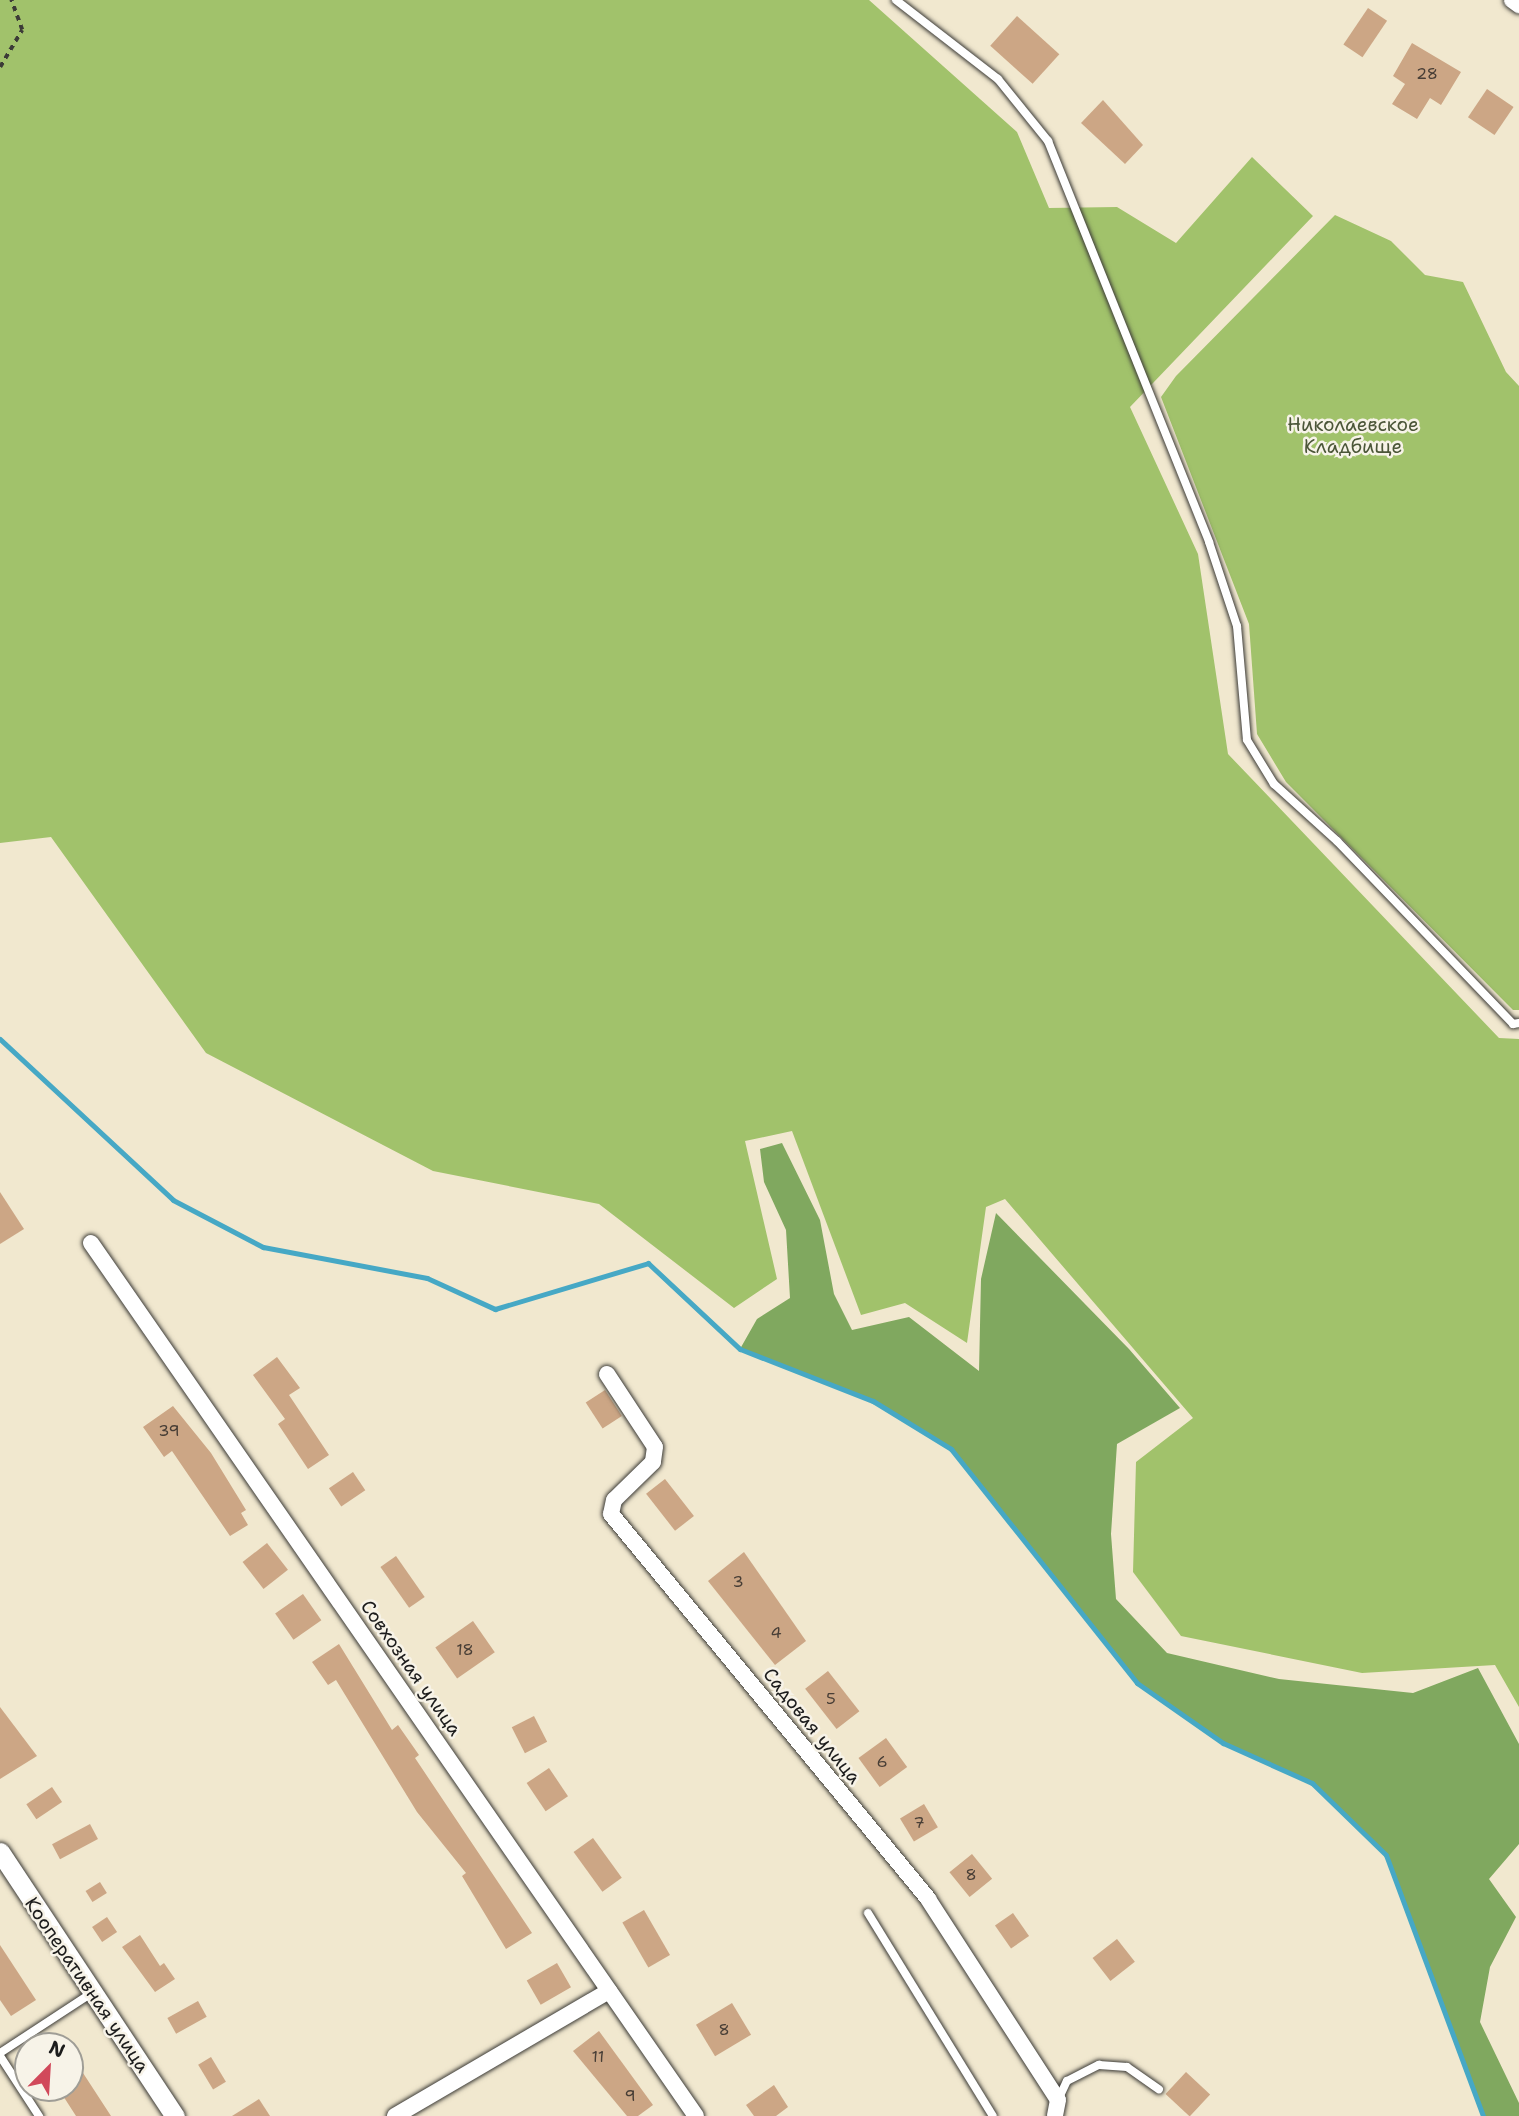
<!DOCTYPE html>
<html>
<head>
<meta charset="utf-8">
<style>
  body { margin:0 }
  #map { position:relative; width:1519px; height:2116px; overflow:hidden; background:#f1e8cf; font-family:"Shantell Sans",sans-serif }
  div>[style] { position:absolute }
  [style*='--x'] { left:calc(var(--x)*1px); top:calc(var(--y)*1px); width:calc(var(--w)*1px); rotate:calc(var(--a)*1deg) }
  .green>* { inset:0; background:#a1c26b }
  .forest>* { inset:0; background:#80a85f }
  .stream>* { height:5px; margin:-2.5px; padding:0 2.5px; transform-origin:2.5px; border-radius:2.5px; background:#46a8c5 }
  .building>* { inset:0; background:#cca685; transform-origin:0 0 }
  .path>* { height:3.5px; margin-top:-1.75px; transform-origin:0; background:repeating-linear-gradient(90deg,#3c3b37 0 5px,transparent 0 10px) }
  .roads { filter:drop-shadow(0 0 2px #3c3b37) drop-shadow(0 0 2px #3c3b37) }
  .service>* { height:8px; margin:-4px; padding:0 4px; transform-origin:4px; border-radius:4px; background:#fff }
  .minor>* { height:16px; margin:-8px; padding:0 8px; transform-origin:8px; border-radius:8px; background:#fff }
  .tertiary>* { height:19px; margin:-9.5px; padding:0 9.5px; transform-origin:9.5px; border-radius:9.5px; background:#fff }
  span { translate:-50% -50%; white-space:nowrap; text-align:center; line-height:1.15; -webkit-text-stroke:5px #f7f3e8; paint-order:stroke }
  .number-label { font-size:16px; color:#483e36 }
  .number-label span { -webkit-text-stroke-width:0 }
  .park-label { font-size:19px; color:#4b5638 }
  .street-label { font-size:19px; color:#1c1c1c }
  .north { position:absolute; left:14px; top:2032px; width:70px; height:70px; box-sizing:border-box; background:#f7f3e8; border:2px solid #9f9d96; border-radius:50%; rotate:24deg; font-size:19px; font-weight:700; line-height:28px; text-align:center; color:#1c1c1c }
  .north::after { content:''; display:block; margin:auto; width:24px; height:32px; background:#d1495b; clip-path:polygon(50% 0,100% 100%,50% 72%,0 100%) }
</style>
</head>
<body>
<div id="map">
  <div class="green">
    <i style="clip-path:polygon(0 0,869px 0,1017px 132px,1049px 208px,1117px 207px,1176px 243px,1252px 157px,1313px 216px,1130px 407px,1198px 554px,1228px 754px,1499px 1038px,1519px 1039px,1519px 1707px,1495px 1665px,1362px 1673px,1181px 1636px,1133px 1572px,1136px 1462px,1193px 1418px,1005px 1199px,986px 1207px,967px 1343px,905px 1303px,861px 1315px,792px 1131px,745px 1141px,777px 1279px,734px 1308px,599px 1204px,433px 1171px,206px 1053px,51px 837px,0 843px)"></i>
    <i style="clip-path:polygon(1335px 215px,1391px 241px,1425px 275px,1463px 282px,1506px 372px,1519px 386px,1519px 1010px,1513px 1010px,1286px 782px,1257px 734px,1249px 624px,1161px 397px,1176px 376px)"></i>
  </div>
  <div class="forest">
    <i style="clip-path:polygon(782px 1143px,820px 1220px,834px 1294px,852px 1330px,909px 1317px,979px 1371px,981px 1279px,996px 1213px,1129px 1349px,1180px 1408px,1117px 1444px,1111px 1534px,1116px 1599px,1167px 1653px,1279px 1679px,1413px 1693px,1478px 1668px,1519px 1744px,1519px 1844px,1489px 1879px,1516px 1917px,1490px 1967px,1480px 2022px,1519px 2103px,1519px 2116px,1483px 2116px,1386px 1855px,1312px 1783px,1223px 1743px,1137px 1683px,951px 1449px,873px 1401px,740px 1349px,757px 1319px,790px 1298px,786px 1230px,764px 1182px,760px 1149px)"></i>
  </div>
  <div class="stream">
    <i style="--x:0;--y:1039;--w:236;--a:42.9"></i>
    <i style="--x:173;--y:1200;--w:102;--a:27.6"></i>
    <i style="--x:263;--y:1247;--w:167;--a:10.7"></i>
    <i style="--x:427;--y:1278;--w:75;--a:24.5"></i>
    <i style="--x:495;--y:1309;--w:160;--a:-16.7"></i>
    <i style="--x:648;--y:1263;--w:126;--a:43.1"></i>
    <i style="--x:740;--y:1349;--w:143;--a:21.4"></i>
    <i style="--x:873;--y:1401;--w:92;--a:31.6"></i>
    <i style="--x:951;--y:1449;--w:299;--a:51.5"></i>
    <i style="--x:1137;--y:1683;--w:105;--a:34.9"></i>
    <i style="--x:1223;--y:1743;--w:98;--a:24.2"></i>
    <i style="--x:1312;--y:1783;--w:103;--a:44.2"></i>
    <i style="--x:1386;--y:1855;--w:278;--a:69.6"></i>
  </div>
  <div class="building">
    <i style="left:1368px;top:8px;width:23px;height:44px;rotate:34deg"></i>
    <i style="left:1017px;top:16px;width:57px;height:40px;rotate:42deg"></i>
    <i style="clip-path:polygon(1412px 43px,1461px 72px,1441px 105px,1430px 98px,1417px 119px,1392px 104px,1405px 84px,1393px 76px)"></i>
    <i style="left:1487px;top:89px;width:32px;height:34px;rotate:34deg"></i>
    <i style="clip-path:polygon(1103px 100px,1143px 145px,1125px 164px,1081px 123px)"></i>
    <i style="clip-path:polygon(0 1192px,24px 1229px,0 1244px)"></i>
    <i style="clip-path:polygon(277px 1357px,300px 1388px,289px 1395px,329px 1455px,308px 1469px,278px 1424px,285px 1419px,253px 1375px)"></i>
    <i style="left:605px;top:1390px;width:31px;height:23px;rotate:57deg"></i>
    <i style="clip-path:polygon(173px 1406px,211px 1453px,246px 1510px,241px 1513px,248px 1525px,230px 1536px,172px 1451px,164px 1457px,143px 1427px)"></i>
    <i style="left:353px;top:1472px;width:22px;height:29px;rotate:56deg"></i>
    <i style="left:665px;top:1479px;width:47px;height:24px;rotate:52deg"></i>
    <i style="left:267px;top:1543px;width:34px;height:31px;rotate:52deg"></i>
    <i style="clip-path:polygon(744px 1552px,806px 1641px,775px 1665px,708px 1581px)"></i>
    <i style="left:396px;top:1556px;width:50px;height:19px;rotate:55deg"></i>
    <i style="left:303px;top:1594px;width:32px;height:34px;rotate:55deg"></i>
    <i style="left:473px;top:1621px;width:38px;height:46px;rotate:55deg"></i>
    <i style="clip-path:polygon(339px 1644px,392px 1730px,398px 1725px,419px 1755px,415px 1758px,532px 1933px,506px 1949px,462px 1876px,466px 1873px,417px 1812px,336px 1680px,328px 1685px,312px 1662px)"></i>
    <i style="left:828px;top:1671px;width:51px;height:29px;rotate:52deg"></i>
    <i style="clip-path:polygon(0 1707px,37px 1756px,0 1779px)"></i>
    <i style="left:534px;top:1716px;width:29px;height:25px;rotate:63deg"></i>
    <i style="left:886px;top:1738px;width:36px;height:34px;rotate:54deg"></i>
    <i style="left:549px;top:1768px;width:34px;height:27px;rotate:56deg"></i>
    <i style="left:52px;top:1787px;width:18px;height:31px;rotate:56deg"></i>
    <i style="left:924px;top:1804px;width:27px;height:28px;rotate:59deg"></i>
    <i style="left:90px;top:1824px;width:17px;height:43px;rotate:62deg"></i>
    <i style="left:593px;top:1838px;width:49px;height:24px;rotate:54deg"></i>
    <i style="left:972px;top:1854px;width:32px;height:29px;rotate:51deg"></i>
    <i style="left:100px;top:1882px;width:13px;height:17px;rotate:58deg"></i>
    <i style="left:644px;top:1910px;width:52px;height:25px;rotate:60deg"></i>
    <i style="left:1013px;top:1913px;width:28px;height:22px;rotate:55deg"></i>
    <i style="left:107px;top:1917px;width:18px;height:18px;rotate:56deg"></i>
    <i style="clip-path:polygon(140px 1935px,160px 1966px,164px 1963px,175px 1979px,155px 1992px,122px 1947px)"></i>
    <i style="left:1117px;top:1939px;width:29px;height:31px;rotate:52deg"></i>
    <i style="clip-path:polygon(0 1945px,36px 2000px,11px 2016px,0 2000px)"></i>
    <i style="left:557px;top:1963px;width:28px;height:35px;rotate:60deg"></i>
    <i style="left:198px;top:2001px;width:18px;height:35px;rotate:61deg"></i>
    <i style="left:732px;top:2003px;width:37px;height:42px;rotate:59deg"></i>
    <i style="clip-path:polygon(599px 2031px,653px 2105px,638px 2116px,627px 2116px,573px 2051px)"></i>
    <i style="clip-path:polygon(70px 2053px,111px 2116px,76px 2116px,58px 2088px,70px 2088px)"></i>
    <i style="left:211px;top:2057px;width:29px;height:15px;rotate:59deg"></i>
    <i style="left:1186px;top:2072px;width:33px;height:30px;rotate:43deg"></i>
    <i style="clip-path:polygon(774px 2085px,788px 2107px,776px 2116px,754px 2116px,746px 2105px)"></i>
    <i style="clip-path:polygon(259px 2099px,270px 2116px,232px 2116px)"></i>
  </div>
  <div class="path">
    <i style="--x:0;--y:67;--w:43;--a:-59.3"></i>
    <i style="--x:22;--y:30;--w:32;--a:-110"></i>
  </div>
  <div class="roads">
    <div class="service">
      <i style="--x:896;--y:0;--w:129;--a:37.8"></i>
      <i style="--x:998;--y:79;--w:80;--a:51.1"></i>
      <i style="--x:1048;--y:141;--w:432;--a:68.1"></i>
      <i style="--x:1209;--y:542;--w:89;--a:71.6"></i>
      <i style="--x:1237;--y:626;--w:114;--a:85"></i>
      <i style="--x:1247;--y:740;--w:52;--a:58.5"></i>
      <i style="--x:1274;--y:784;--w:85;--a:42.1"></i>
      <i style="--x:1337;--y:841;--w:254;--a:46.1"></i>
      <i style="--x:1513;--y:1024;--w:6;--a:-9"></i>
      <i style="--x:868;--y:1913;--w:238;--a:58.4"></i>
      <i style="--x:0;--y:2053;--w:108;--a:-33.2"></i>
      <i style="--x:0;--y:2056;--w:72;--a:57"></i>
      <i style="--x:1058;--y:2100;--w:21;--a:-65"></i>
      <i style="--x:1067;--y:2081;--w:36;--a:-27"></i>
      <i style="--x:1099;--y:2065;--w:28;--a:4"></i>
      <i style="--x:1127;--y:2067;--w:39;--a:35"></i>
    </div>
    <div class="minor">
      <i style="--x:1512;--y:0;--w:9;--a:36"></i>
      <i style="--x:91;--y:1243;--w:1062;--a:55.28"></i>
      <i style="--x:607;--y:1374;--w:87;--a:56.7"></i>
      <i style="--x:655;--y:1447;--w:15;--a:98"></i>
      <i style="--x:653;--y:1462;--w:54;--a:135.7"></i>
      <i style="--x:614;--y:1500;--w:14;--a:102"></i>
      <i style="--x:611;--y:1514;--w:499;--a:50.5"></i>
      <i style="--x:928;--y:1899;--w:239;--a:57.1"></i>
      <i style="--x:1058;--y:2100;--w:16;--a:101"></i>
      <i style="--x:395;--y:2116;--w:248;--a:-30.3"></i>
    </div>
    <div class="tertiary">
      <i style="--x:0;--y:1852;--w:317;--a:56.5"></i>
    </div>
  </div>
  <div class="number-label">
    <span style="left:1427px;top:74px">28</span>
    <span style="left:169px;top:1431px">39</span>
    <span style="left:738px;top:1582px">3</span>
    <span style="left:776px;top:1633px">4</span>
    <span style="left:465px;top:1650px">18</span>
    <span style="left:831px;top:1699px">5</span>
    <span style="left:882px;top:1762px">6</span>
    <span style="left:919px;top:1823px">7</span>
    <span style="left:971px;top:1875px">8</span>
    <span style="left:724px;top:2030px">8</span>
    <span style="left:598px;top:2057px">11</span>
    <span style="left:630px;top:2096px">9</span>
  </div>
  <div class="park-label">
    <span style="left:1353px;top:436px">Николаевское<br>Кладбище</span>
  </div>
  <div class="street-label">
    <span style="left:411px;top:1668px;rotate:55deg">Совхозная улица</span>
    <span style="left:812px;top:1726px;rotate:51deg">Садовая улица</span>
    <span style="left:87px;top:1985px;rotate:56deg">Кооперативная улица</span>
  </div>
  <div class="north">N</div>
</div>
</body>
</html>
